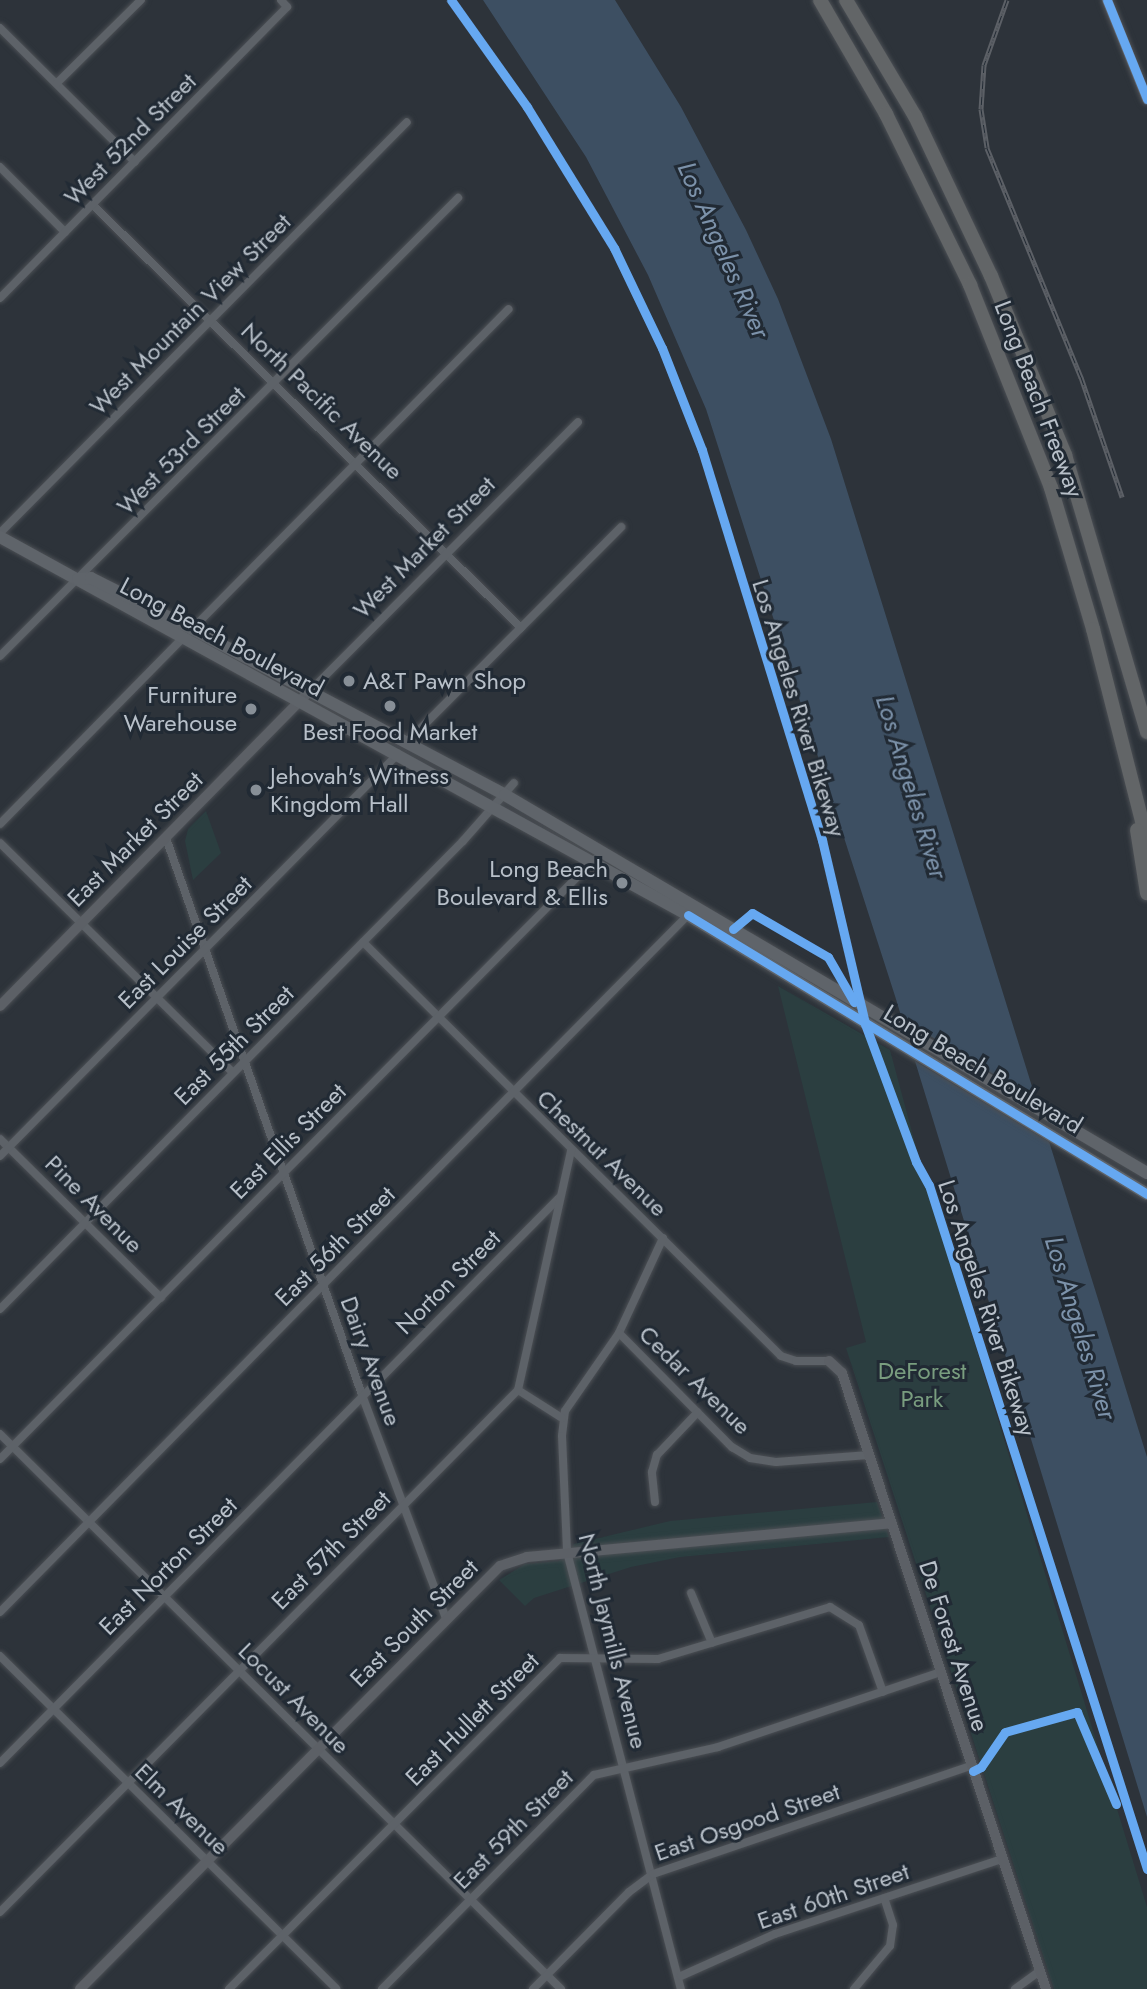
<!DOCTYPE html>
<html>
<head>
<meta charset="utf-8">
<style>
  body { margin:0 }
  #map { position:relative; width:1147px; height:1989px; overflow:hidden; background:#2d333a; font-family:Jost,sans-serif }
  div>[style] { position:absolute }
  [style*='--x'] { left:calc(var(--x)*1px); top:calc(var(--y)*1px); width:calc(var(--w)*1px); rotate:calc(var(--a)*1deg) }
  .green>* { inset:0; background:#2b3e40 }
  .water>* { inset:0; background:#3d4f62 }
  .pier>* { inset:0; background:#2d333a }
  .roads { filter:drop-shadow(0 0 2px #4b4f54) drop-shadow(0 0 2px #4b4f54) }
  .street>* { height:8px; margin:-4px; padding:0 4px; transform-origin:4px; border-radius:4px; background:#5d6268 }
  .secondary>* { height:10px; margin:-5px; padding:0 5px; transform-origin:5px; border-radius:5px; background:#5c6066 }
  .primary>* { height:12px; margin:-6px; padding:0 6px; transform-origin:6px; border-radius:6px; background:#5f646a }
  .highway>* { height:14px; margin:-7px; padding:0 7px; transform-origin:7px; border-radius:7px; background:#626567 }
  .rail>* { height:5px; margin-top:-2.5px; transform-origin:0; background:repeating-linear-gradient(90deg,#212a34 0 8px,#5c6066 0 16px); box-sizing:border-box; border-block:2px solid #5c6066 }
  .cycleway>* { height:9px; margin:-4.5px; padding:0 4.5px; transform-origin:4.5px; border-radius:4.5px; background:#66a8f1 }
  .dots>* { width:19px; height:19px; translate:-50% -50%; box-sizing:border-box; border:4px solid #212a34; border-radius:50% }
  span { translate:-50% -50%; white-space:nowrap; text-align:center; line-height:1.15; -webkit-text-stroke:6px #212a34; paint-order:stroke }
  .street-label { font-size:24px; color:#b8c0c9 }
  .poi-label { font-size:24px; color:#b8c0c9 }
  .left { translate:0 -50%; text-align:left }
  .right { translate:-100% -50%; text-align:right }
  .park-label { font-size:24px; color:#799d7f }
  .water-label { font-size:26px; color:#7c92aa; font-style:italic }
</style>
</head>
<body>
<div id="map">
  <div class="green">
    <i style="clip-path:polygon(206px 811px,221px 853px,193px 880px,185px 841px,188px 829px)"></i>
    <i style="clip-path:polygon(778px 986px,890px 1050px,926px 1184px,1147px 1907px,1147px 1989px,1054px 1989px,846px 1348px,866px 1342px)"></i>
    <i style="clip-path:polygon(877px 1502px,889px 1537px,680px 1557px,631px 1567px,534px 1598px,525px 1606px,499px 1580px,525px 1564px,559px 1561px,574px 1544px,670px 1521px)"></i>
  </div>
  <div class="water">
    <i style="clip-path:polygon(483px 0,615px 0,681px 107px,746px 230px,778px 299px,831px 439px,1147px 1457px,1147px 1817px,895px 996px,706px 409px,648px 275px,586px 157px)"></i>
  </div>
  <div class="pier">
    <i style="clip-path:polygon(897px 1016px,1043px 1104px,1056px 1146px,910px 1058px)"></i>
  </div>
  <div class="roads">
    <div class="street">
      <i style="--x:0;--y:28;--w:190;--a:44.8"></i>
      <i style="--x:57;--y:83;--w:118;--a:-44.7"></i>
      <i style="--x:0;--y:167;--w:92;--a:45"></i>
      <i style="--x:93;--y:205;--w:602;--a:44.66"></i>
      <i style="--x:0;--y:298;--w:409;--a:-45.4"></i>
      <i style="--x:287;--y:7;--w:9;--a:-131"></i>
      <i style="--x:0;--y:533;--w:578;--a:-45.28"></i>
      <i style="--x:192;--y:629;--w:450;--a:-45.3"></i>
      <i style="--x:0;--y:656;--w:648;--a:-45"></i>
      <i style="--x:309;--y:692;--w:381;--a:-45.1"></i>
      <i style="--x:406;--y:743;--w:305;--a:-45.1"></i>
      <i style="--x:0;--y:824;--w:258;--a:-45.5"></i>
      <i style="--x:166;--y:838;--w:590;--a:70.61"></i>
      <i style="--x:362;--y:1395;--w:239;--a:69.4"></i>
      <i style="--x:0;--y:843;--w:327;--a:44.6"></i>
      <i style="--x:363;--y:942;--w:588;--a:44.72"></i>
      <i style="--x:781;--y:1356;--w:16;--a:18"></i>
      <i style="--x:796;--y:1361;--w:33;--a:0"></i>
      <i style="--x:0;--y:1139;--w:226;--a:44.6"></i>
      <i style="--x:0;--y:1156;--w:566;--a:-45.29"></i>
      <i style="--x:663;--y:1238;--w:105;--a:114.9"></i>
      <i style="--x:619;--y:1333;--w:95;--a:124.7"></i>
      <i style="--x:565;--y:1411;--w:25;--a:97"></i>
      <i style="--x:562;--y:1436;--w:116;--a:87.5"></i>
      <i style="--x:567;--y:1552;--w:452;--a:75.4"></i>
      <i style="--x:0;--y:1309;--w:658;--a:-45.31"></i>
      <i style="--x:463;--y:841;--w:77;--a:-48.7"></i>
      <i style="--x:619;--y:1333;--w:161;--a:45.3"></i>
      <i style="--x:732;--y:1447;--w:21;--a:31"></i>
      <i style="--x:750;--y:1458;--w:26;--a:9"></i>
      <i style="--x:776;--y:1462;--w:93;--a:-4.3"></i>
      <i style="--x:518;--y:1390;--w:52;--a:32.5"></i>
      <i style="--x:0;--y:1434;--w:789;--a:44.69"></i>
      <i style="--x:0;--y:1459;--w:844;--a:-45.24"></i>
      <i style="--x:655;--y:1502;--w:30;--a:-96"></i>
      <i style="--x:652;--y:1472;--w:18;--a:-74"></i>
      <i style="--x:657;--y:1455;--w:59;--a:-46.4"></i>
      <i style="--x:691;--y:1593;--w:54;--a:67.2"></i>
      <i style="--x:0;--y:1612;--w:984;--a:-45.37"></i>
      <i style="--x:0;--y:1656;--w:473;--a:44.7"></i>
      <i style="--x:0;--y:1763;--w:795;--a:-45.31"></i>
      <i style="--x:0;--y:1912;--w:735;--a:-45.22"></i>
      <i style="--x:518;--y:1390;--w:246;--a:-77.5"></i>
      <i style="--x:681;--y:1976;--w:103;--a:-24.1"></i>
      <i style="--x:775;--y:1934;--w:239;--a:-18.3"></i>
      <i style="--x:229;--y:1989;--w:468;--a:-45"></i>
      <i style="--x:560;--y:1658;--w:98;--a:0.6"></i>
      <i style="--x:658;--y:1659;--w:180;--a:-16.8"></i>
      <i style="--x:830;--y:1607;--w:34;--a:32"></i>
      <i style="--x:859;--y:1625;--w:71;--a:70.3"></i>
      <i style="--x:382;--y:1989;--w:301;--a:-45.3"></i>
      <i style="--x:594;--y:1775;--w:127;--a:-12.7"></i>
      <i style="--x:718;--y:1747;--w:235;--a:-18.6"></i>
      <i style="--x:533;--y:1989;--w:136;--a:-45.3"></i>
      <i style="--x:629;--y:1892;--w:30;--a:-37"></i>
      <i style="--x:653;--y:1874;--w:336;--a:-18.8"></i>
      <i style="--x:854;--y:1989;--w:56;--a:-50.1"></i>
      <i style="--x:890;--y:1946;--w:21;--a:-82"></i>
      <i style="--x:893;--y:1925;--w:28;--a:-108"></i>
      <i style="--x:1015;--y:1989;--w:31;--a:-36"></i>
    </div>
    <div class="secondary">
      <i style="--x:1107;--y:0;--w:107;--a:68"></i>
      <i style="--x:0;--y:1006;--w:441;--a:-45.5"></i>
      <i style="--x:829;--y:1361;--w:18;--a:43"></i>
      <i style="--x:842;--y:1373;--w:649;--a:71.68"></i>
      <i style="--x:80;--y:1989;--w:596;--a:-45.2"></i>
      <i style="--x:500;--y:1566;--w:28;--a:-18"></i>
      <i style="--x:527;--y:1557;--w:366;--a:-5.3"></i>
    </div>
    <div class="primary">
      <i style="--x:0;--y:537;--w:785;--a:28.79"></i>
      <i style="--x:688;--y:915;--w:537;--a:31.29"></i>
      <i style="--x:78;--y:579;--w:13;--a:-4"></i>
      <i style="--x:91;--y:578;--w:113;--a:26.8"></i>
      <i style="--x:192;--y:629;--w:354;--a:27.9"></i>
      <i style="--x:505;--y:795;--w:745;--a:30.49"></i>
    </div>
    <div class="highway">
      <i style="--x:820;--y:0;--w:132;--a:59.9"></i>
      <i style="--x:886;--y:114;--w:191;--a:63.8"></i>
      <i style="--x:970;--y:285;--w:219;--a:68.2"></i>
      <i style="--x:1051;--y:488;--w:147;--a:73.4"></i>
      <i style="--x:1093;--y:629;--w:219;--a:75.7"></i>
      <i style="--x:846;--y:0;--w:135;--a:59.3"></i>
      <i style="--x:915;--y:116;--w:177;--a:64.6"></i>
      <i style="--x:991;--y:276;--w:194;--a:67.5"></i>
      <i style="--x:1065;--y:455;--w:289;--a:73.5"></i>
      <i style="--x:1137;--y:830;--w:64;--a:81"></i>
    </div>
  </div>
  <div class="rail">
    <i style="--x:1007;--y:0;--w:69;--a:109.5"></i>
    <i style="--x:984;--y:65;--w:44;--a:93.9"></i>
    <i style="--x:981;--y:109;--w:39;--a:81"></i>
    <i style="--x:987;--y:148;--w:248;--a:67.7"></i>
    <i style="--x:1081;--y:377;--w:127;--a:71.1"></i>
  </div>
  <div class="cycleway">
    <i style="--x:451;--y:0;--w:131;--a:54.6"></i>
    <i style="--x:527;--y:107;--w:166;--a:58.3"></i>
    <i style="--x:614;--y:248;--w:111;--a:64.4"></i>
    <i style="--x:662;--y:348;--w:110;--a:68.6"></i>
    <i style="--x:702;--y:450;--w:408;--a:72.9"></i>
    <i style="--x:822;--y:840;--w:189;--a:76.8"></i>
    <i style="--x:865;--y:1024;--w:147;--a:69.7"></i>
    <i style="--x:916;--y:1162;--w:26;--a:61"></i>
    <i style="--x:929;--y:1185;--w:718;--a:72.32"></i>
    <i style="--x:1107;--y:0;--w:107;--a:68"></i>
    <i style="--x:688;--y:915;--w:537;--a:31.29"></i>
    <i style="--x:733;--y:929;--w:25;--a:-40"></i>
    <i style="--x:752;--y:913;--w:88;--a:30.1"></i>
    <i style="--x:828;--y:957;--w:52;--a:60"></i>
    <i style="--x:973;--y:1771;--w:9;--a:-27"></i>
    <i style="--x:981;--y:1767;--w:42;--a:-55.6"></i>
    <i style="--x:1005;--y:1732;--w:75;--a:-15.5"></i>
    <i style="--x:1077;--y:1712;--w:100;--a:67"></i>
  </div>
  <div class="dots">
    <i style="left:349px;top:681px;background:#878f97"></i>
    <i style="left:390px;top:706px;background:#878f97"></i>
    <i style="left:251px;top:709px;background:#878f97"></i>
    <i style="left:256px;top:790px;background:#878f97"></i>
    <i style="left:622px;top:883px;background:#878f97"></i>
  </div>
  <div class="street-label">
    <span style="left:130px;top:139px;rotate:-45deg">West 52nd Street</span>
    <span style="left:190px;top:314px;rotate:-45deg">West Mountain View Street</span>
    <span style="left:1039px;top:399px;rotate:69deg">Long Beach Freeway</span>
    <span style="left:322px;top:401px;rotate:44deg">North Pacific Avenue</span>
    <span style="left:181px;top:450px;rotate:-45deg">West 53rd Street</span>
    <span style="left:424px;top:547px;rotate:-45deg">West Market Street</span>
    <span style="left:222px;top:637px;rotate:28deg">Long Beach Boulevard</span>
    <span style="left:799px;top:708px;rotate:73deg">Los Angeles River Bikeway</span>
    <span style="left:135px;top:839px;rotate:-45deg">East Market Street</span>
    <span style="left:185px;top:942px;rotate:-45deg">East Louise Street</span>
    <span style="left:234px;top:1045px;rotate:-45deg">East 55th Street</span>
    <span style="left:983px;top:1069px;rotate:31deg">Long Beach Boulevard</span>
    <span style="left:288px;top:1141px;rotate:-45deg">East Ellis Street</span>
    <span style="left:602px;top:1153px;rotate:44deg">Chestnut Avenue</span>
    <span style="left:94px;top:1204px;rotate:45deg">Pine Avenue</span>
    <span style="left:335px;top:1246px;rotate:-45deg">East 56th Street</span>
    <span style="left:448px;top:1282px;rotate:-45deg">Norton Street</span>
    <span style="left:987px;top:1308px;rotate:72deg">Los Angeles River Bikeway</span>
    <span style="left:371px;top:1361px;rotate:70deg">Dairy Avenue</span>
    <span style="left:695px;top:1380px;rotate:44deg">Cedar Avenue</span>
    <span style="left:331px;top:1550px;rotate:-45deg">East 57th Street</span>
    <span style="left:168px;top:1566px;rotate:-45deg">East Norton Street</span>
    <span style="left:414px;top:1623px;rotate:-45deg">East South Street</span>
    <span style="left:613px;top:1641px;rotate:76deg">North Jaymills Avenue</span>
    <span style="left:954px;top:1646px;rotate:72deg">De Forest Avenue</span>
    <span style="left:294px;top:1698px;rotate:45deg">Locust Avenue</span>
    <span style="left:472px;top:1719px;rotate:-45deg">East Hullett Street</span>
    <span style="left:182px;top:1809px;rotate:44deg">Elm Avenue</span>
    <span style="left:747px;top:1822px;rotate:-19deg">East Osgood Street</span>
    <span style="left:513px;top:1829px;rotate:-45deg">East 59th Street</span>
    <span style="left:833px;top:1896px;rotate:-19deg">East 60th Street</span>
  </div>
  <div class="poi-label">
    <span class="left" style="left:363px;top:681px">A&amp;T Pawn Shop</span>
    <span class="right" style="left:237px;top:709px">Furniture<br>Warehouse</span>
    <span style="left:390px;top:732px">Best Food Market</span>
    <span class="left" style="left:270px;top:790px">Jehovah's Witness<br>Kingdom Hall</span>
    <span class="right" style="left:608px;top:883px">Long Beach<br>Boulevard &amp; Ellis</span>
  </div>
  <div class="park-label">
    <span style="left:922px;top:1385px">DeForest<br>Park</span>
  </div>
  <div class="water-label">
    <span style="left:723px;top:250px;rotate:66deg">Los Angeles River</span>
    <span style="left:911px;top:787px;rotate:73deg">Los Angeles River</span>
    <span style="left:1080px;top:1328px;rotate:73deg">Los Angeles River</span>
  </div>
</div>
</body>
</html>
